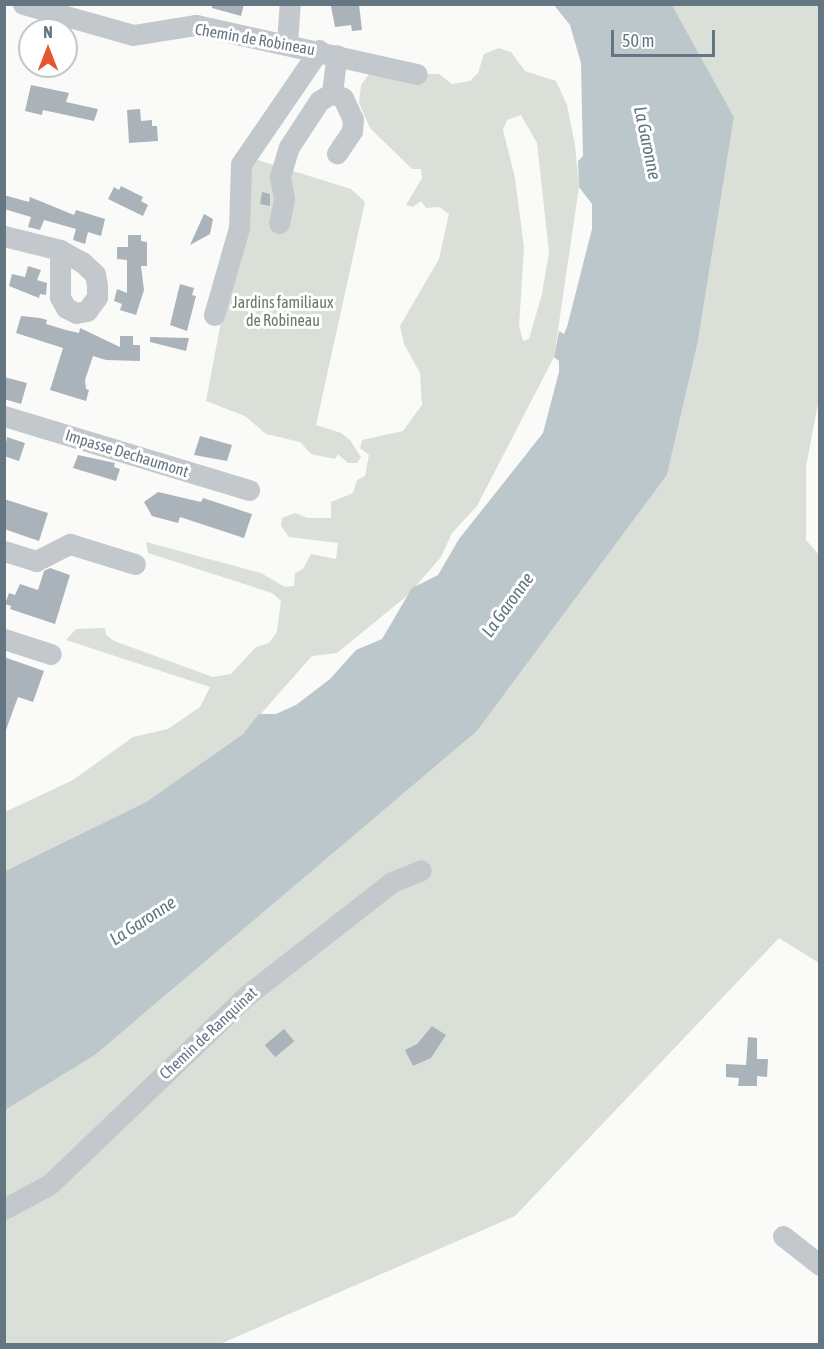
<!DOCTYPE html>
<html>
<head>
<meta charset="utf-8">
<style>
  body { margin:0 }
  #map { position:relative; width:824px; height:1349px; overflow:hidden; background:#fafaf8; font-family:"Asap Condensed",sans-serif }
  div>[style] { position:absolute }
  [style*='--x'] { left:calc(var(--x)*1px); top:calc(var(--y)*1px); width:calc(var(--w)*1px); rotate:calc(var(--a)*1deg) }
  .green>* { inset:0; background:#dadfd7 }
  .water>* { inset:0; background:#bbc7cb }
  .building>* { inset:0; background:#aab3b9; transform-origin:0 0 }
  .minor>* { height:21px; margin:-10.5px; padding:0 10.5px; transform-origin:10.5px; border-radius:10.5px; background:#c3c8cc }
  span { translate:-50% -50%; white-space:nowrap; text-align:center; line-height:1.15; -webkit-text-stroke:6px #fff; paint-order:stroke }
  .street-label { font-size:16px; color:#657683 }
  .park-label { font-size:16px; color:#687a64 }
  .water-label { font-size:18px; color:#60757c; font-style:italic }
  .frame { position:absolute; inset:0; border:6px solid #657683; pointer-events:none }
  .north { position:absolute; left:18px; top:18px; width:60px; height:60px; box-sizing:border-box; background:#fff; border:2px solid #c1c8cd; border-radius:50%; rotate:0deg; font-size:16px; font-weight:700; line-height:24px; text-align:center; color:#657683 }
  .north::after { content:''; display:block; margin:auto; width:21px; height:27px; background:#e4572e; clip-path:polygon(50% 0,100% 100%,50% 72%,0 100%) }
  .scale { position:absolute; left:611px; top:30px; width:104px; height:27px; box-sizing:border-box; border:3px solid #657683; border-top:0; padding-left:8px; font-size:18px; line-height:21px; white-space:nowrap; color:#657683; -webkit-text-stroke:4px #fff; paint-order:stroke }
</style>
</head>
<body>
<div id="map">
  <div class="green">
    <i style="clip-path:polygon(672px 5px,819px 5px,820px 393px,806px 467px,806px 540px,820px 556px,819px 963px,779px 938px,515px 1216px,220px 1344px,5px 1344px,4px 1110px,95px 1055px,477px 731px,667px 475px,698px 341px,734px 117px)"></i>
    <i style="clip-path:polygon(evenodd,499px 48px,511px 52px,525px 71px,556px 81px,567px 105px,575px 145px,579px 187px,554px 357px,477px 506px,452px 533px,441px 557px,408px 595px,337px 653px,312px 656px,243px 734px,146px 802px,5px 871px,5px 812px,73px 780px,133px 737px,168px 729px,200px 707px,210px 687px,66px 640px,76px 629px,105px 628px,106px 635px,114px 641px,213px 677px,231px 674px,256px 647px,269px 643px,277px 632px,281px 601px,272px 593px,148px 553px,146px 542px,261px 573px,285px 587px,294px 586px,295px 573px,303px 569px,311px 554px,336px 559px,338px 543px,289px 537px,281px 526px,282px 518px,295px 513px,308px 518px,331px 518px,331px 502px,353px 493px,357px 480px,365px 476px,369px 455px,360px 448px,362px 440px,403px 431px,422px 405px,420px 373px,404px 344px,400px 326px,439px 259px,449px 214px,439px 207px,426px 208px,421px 201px,413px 207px,406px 205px,422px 178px,421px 169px,412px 169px,370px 128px,359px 103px,361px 85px,369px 74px,386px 73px,439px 74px,452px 84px,470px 81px,478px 73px,484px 54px,499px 48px,521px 115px,537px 143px,549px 252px,542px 294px,529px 339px,523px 341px,519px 326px,524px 248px,515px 178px,503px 130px,507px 120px,521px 115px)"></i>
    <i style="clip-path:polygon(252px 158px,351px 189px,365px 202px,316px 425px,341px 433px,350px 440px,361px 457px,357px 463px,348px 463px,338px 454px,335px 459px,311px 454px,300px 442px,266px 434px,245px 416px,206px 401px)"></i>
  </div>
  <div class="water">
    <i style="clip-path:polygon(554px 5px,672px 5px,734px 117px,698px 341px,667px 475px,477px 731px,95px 1055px,5px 1110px,5px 871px,146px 802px,243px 734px,259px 714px,276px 714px,296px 705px,330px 679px,356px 650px,382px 639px,412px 588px,438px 575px,459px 539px,543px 433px,559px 372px,559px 361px,554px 357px,559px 331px,564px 334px,567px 327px,592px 229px,592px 204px,579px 187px,578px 161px,583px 156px,581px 63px,570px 25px)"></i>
  </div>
  <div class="building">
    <i style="clip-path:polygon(212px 4px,244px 4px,241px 16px,212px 8px)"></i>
    <i style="clip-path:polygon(359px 4px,362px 30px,352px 31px,351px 25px,335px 27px,331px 6px)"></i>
    <i style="clip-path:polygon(31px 85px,69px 93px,66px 102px,98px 109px,94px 121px,43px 110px,42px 115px,25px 111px)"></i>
    <i style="clip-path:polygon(140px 109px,141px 121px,152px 120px,152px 126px,157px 126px,158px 141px,129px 143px,127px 110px)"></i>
    <i style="clip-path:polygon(121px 186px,143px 197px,141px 201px,148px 205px,143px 216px,108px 199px,114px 187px,119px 190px)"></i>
    <i style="clip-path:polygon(262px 192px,270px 194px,270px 206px,260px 204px)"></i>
    <i style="clip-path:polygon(4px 195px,29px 202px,30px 197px,74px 215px,76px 210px,105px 219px,101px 236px,88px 232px,85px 244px,73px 240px,76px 229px,55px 223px,44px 220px,40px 230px,28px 227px,31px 217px,4px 209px)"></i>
    <i style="clip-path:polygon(204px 214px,213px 219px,210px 234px,190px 245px)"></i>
    <i style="clip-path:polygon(128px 235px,141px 235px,141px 241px,147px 242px,147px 266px,141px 266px,144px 290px,136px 315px,120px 310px,122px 304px,114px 301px,117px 289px,127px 293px,127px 260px,117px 259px,117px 247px,128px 247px)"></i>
    <i style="clip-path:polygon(28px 266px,41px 270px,37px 280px,47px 283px,46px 295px,40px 294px,39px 298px,9px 286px,12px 274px,25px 277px)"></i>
    <i style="clip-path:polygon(180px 284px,194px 288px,192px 295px,196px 296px,187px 331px,170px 325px)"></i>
    <i style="clip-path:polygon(21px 316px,40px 318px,47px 320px,46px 324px,66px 330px,79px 333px,80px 328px,120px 347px,120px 336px,133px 336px,133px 345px,140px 345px,140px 361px,106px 360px,93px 356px,85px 380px,86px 389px,89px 390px,86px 401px,50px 390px,63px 348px,16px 333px)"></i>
    <i style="clip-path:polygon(150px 337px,189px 338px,186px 351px,150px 342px)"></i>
    <i style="clip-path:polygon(4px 377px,27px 383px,21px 404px,4px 399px)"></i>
    <i style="clip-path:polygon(200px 436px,232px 445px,227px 461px,194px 455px)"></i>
    <i style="clip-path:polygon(7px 437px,25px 443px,19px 461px,4px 456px)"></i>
    <i style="clip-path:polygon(78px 455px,115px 463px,114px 467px,120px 469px,116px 481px,73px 468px)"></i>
    <i style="clip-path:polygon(158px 492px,201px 502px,203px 498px,252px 514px,244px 538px,180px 517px,178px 523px,152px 516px,144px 502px)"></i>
    <i style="clip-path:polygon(4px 499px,48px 513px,39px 541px,4px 529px)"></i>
    <i style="clip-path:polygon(50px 568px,70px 575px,55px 624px,10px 609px,11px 606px,5px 604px,9px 593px,15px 595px,20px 584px,38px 590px,44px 571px)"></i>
    <i style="clip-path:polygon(4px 657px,44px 671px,33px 702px,18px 697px,6px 730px)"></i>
    <i style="clip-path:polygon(432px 1026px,446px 1035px,431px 1058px,413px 1066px,405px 1050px,417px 1044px)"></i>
    <i style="left:284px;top:1029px;width:16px;height:25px;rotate:50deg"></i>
    <i style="clip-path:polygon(748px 1037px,757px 1038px,757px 1059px,768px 1059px,767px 1077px,757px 1076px,757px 1086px,738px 1086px,739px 1078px,726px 1077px,726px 1064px,746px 1065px)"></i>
  </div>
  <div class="minor">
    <i style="--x:23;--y:4;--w:114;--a:15.7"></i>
    <i style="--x:133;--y:35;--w:64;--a:-9"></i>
    <i style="--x:196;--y:25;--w:226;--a:12.5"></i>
    <i style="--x:287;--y:43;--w:39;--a:-86"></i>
    <i style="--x:332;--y:93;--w:38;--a:-83"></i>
    <i style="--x:279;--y:223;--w:25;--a:-78"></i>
    <i style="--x:284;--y:199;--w:23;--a:-100"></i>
    <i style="--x:280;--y:176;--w:30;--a:-73"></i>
    <i style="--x:289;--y:147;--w:55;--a:-56.9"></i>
    <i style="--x:319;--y:101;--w:15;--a:-32"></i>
    <i style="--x:332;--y:93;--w:12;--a:24"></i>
    <i style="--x:343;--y:98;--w:23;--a:65"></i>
    <i style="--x:353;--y:119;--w:12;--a:95"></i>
    <i style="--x:352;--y:131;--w:27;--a:124"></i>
    <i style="--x:4;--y:236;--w:58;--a:14"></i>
    <i style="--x:60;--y:250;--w:25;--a:29"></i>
    <i style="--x:82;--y:262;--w:18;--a:43"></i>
    <i style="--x:95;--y:274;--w:11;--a:80"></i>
    <i style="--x:97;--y:285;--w:12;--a:90"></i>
    <i style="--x:97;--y:297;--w:17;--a:126"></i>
    <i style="--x:87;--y:311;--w:11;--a:170"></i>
    <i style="--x:76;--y:313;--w:11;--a:-153"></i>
    <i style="--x:66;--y:308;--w:13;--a:-119"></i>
    <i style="--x:60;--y:297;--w:47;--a:-90"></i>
    <i style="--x:214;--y:315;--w:91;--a:-74"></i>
    <i style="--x:239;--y:228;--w:64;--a:-88.2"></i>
    <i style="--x:241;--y:164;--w:138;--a:-55.6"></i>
    <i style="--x:4;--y:416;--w:256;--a:16.8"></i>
    <i style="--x:4;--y:551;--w:34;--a:17"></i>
    <i style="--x:36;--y:561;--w:38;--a:-27"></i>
    <i style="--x:70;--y:544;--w:68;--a:17.1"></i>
    <i style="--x:4;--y:639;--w:49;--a:17.7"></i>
    <i style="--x:4;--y:1209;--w:52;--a:-28.5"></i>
    <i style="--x:50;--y:1184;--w:272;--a:-43.8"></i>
    <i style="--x:246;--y:996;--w:185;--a:-38"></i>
    <i style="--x:392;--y:882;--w:31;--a:-22"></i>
    <i style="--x:783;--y:1236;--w:47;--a:38.1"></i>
  </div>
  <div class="street-label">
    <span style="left:255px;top:39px;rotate:10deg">Chemin de Robineau</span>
    <span style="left:127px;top:453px;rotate:17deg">Impasse Dechaumont</span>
    <span style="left:208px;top:1033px;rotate:-43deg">Chemin de Ranquinat</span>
  </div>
  <div class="park-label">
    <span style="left:283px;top:311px">Jardins familiaux<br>de Robineau</span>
  </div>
  <div class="water-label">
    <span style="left:647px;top:143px;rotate:78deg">La Garonne</span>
    <span style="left:508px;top:605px;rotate:-54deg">La Garonne</span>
    <span style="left:143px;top:921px;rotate:-33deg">La Garonne</span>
  </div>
  <div class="frame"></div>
  <div class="north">N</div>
  <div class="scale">50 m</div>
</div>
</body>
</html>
